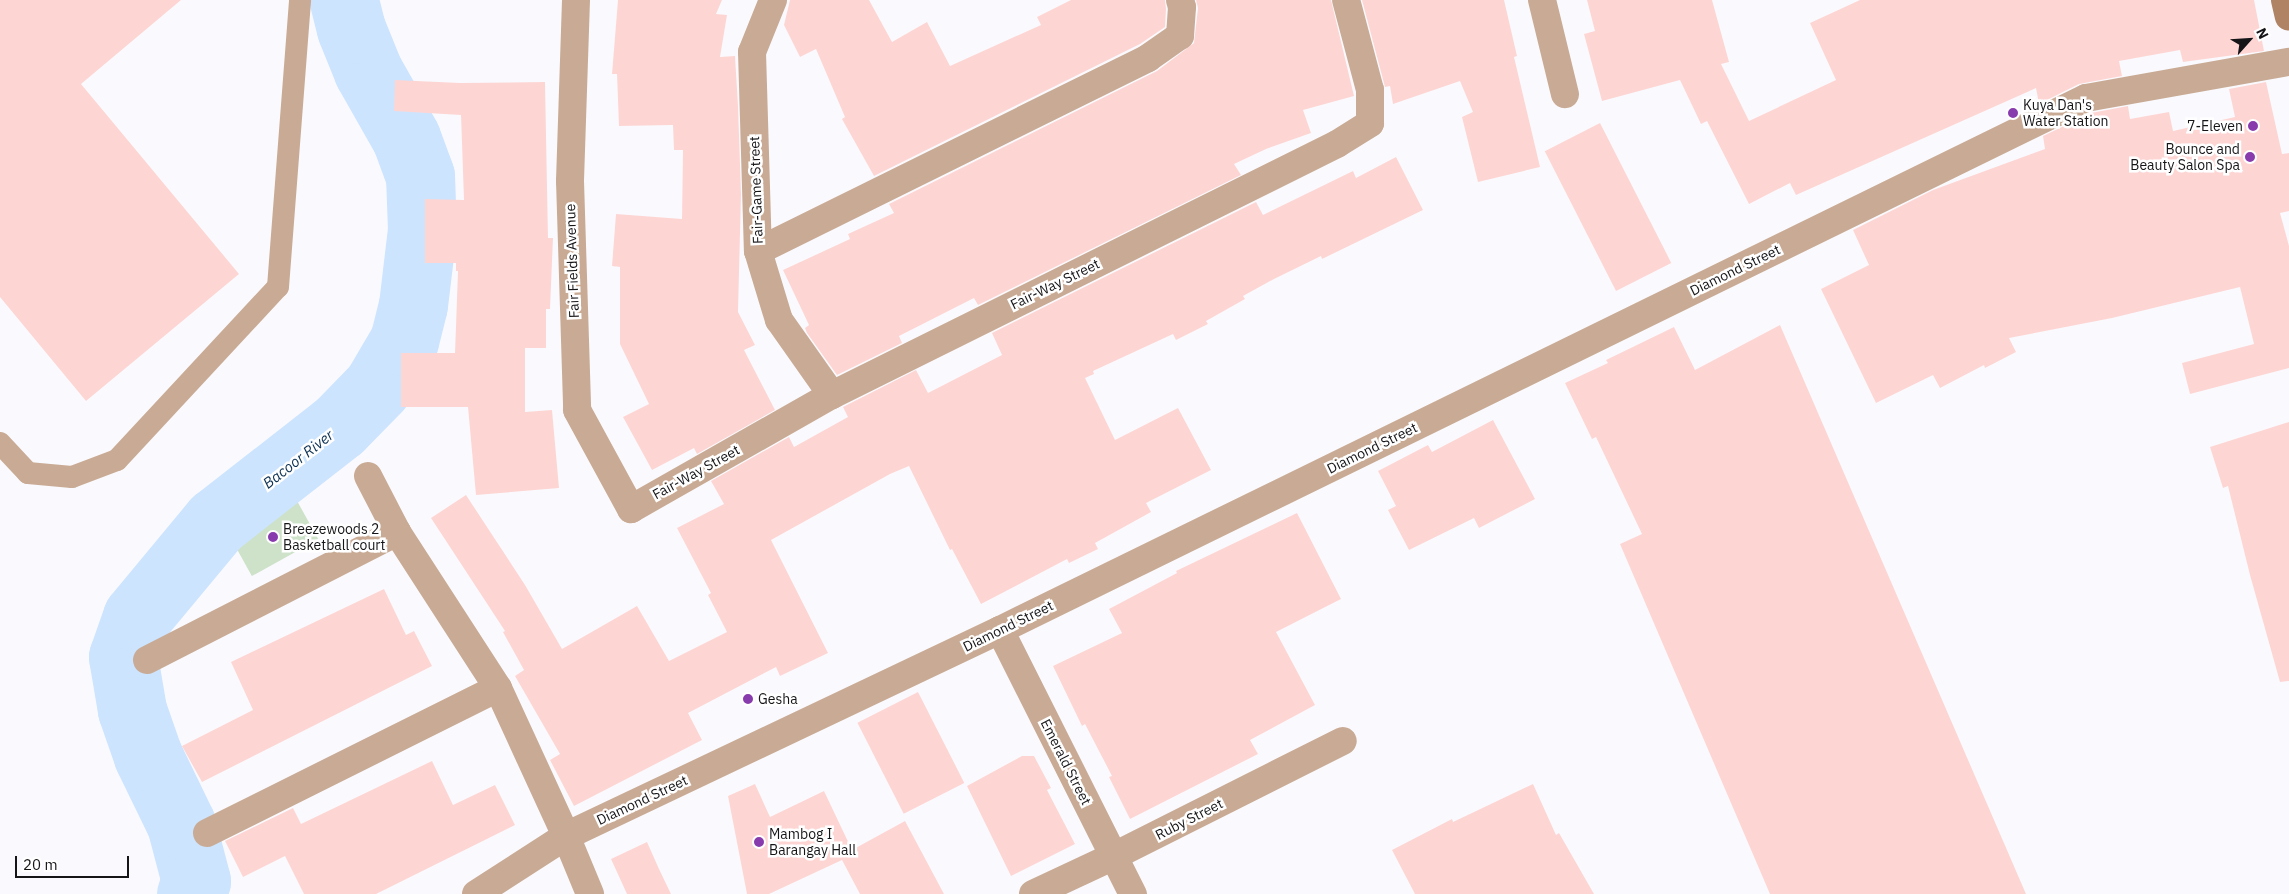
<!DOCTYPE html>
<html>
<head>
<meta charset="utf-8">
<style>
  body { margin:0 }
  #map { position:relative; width:2289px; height:894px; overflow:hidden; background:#fafafe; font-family:"IBM Plex Sans",sans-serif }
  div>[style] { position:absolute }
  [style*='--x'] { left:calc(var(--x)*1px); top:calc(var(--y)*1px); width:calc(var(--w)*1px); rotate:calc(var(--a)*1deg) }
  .green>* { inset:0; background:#cde2c9; transform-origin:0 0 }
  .river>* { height:69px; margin:-34.5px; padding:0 34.5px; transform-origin:34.5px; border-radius:34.5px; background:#cce4fe }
  .building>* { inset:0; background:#fdd6d4; transform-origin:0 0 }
  .service>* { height:22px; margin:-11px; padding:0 11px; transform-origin:11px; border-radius:11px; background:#c9ab95 }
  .minor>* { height:28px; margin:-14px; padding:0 14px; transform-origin:14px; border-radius:14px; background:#c9ab95 }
  .secondary>* { height:28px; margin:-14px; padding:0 14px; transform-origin:14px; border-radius:14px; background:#b08364 }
  .dots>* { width:14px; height:14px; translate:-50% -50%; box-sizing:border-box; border:2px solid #fff; border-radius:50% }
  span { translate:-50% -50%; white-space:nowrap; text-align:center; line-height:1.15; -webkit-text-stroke:5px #fff; paint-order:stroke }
  .poi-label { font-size:14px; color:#151417 }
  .left { translate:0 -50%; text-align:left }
  .right { translate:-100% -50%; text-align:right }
  .street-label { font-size:14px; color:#151417 }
  .water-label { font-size:15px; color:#0c3052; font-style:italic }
  .north { position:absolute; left:2224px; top:15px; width:50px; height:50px; -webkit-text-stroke:4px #fff; paint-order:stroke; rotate:64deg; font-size:14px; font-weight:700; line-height:20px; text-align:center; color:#151417 }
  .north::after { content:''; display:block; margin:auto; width:18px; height:22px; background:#151417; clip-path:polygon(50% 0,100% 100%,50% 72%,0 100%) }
  .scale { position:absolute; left:15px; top:856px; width:114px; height:22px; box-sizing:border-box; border:2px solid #151417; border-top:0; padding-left:6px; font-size:15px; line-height:18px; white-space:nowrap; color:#151417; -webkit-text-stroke:4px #fff; paint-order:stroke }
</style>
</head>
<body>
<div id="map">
  <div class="green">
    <i style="left:296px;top:499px;width:46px;height:76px;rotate:61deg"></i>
  </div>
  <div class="river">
    <i style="--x:191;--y:894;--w:14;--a:-69"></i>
    <i style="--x:196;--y:881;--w:59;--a:-104.7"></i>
    <i style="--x:181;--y:824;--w:76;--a:-115.9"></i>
    <i style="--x:148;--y:756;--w:49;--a:-109.2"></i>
    <i style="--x:132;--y:710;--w:54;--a:-99.6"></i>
    <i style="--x:123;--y:657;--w:42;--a:-70.7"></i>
    <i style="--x:137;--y:617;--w:124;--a:-50.3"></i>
    <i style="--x:216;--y:522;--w:156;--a:-38"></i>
    <i style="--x:339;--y:426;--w:54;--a:-45.7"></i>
    <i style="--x:377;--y:387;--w:53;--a:-59.6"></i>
    <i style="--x:404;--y:341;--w:37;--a:-76"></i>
    <i style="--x:413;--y:305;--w:76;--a:-83.2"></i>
    <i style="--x:422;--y:230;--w:54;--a:-92.1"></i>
    <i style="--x:420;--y:176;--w:40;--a:-110.2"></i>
    <i style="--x:406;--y:138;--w:77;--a:-119.6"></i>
    <i style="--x:368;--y:71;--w:45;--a:-112"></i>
    <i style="--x:351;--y:29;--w:30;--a:-104"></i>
  </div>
  <div class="building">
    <i style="clip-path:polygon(0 0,181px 0,81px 84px,239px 274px,86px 401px,0 297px)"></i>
    <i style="clip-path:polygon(618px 0,722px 0,716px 14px,727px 15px,720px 57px,735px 56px,738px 106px,741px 194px,738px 312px,755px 345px,744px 350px,775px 410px,697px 454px,694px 448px,652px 470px,623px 417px,649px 404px,620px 344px,620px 267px,612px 266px,616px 214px,682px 219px,683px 150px,674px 150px,673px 125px,619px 126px,617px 74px,612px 74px)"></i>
    <i style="clip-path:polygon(790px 0,869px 0,892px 42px,927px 22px,950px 66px,1041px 25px,1037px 17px,1071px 0,1165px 0,1166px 9px,1165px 27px,1140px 44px,874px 176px,842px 119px,845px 117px,816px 49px,800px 57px,784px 25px)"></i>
    <i style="clip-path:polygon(1196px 0,1331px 0,1354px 96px,1303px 110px,1311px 133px,1266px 149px,1234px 164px,1241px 175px,978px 305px,974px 298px,899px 336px,902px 343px,837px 375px,807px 333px,805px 328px,809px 325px,783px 270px,850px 239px,848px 234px,894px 213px,889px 204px,1157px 71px,1194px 43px,1198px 8px)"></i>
    <i style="clip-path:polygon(1362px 0,1504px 0,1517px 56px,1514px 57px,1540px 167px,1478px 182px,1462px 117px,1473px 112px,1460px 81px,1393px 104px,1390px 86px,1385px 87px)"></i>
    <i style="clip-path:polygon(1587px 0,1712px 0,1729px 62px,1721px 64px,1749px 121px,1836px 80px,1810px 23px,1860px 0,2254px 0,2264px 51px,2183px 62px,2180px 50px,2119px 61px,2122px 76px,2079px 84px,2039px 104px,2036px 88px,1796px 195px,1790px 183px,1749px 204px,1707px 121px,1701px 124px,1680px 80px,1602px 101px,1584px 34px,1595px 31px)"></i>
    <i style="clip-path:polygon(395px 80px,460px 83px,545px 82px,548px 238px,553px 238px,550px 309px,546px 309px,546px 348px,525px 348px,525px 412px,552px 410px,559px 488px,476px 495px,468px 407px,401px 407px,401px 353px,455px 353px,458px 271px,456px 271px,456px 263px,425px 263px,425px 199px,464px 200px,461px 115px,394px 111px)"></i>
    <i style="clip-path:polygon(2266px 82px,2282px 154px,2289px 153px,2289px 211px,2280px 213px,2289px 246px,2289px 368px,2190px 394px,2182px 363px,2254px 344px,2240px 287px,2112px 318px,2009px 338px,2016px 352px,1985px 368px,1984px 365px,1940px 388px,1933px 375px,1876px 403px,1821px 289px,1869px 265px,1853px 230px,1933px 190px,2045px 149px,2043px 136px,2091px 113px,2128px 106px,2130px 119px,2169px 112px,2173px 131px,2235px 117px,2229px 89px)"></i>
    <i style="left:1600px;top:123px;width:157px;height:62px;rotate:63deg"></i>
    <i style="clip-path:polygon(1396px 157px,1423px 210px,1322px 259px,1321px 256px,1274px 279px,1243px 296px,1245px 299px,1206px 321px,1208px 324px,1176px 340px,1173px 334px,1093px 371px,1094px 374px,1085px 378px,1115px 440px,1178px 408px,1211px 470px,1146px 503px,1151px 512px,1095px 543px,1098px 549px,1069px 563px,1067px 559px,981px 604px,952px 549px,950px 550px,909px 466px,890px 474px,771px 540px,828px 653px,780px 676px,776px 667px,688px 713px,702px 740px,574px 806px,550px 760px,560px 754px,515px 676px,524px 670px,503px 632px,505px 631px,431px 518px,466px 495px,525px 585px,562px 649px,637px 606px,669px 661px,727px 632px,708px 595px,711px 593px,677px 528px,724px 504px,711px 481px,789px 437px,794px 447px,848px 417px,843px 407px,916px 370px,928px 393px,1002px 355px,992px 333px,1256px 202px,1263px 215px,1353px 171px,1356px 178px)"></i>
    <i style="clip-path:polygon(1780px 325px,2026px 894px,1770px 894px,1620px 544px,1642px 534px,1596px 437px,1592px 439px,1565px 383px,1608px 363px,1606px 360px,1674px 327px,1695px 370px)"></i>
    <i style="clip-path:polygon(1493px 420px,1535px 499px,1479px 528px,1474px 518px,1409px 550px,1388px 510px,1396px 506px,1378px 471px,1428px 445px,1432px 452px)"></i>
    <i style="clip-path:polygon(2289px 422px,2289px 681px,2280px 682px,2250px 575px,2228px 486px,2223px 488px,2210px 447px)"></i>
    <i style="clip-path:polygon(1297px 513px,1341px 599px,1276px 632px,1315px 705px,1250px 740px,1258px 754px,1130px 819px,1109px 777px,1112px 776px,1085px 724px,1082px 726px,1053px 666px,1122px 633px,1109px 609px,1177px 573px,1176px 571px)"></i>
    <i style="clip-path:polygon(384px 589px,406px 635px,414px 631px,432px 666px,202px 782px,182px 746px,253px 710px,231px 662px)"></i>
    <i style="left:918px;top:692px;width:102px;height:68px;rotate:63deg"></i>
    <i style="clip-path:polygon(1022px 756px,1034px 756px,1051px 788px,1047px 790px,1075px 844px,1011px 876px,967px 786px)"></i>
    <i style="clip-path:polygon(432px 761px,453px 805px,495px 785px,515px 825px,376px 894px,304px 894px,285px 856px,243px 877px,225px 841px,293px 808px,301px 824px)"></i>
    <i style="clip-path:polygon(755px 784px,770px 817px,824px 791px,852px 850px,905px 821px,944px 894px,860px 894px,842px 860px,769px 894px,747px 894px,728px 796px)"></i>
    <i style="clip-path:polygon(1533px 784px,1556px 835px,1559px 833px,1594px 894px,1415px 894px,1392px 850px,1452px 819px,1453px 822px)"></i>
    <i style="clip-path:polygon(647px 842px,659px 869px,671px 894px,627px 894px,611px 859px)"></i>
  </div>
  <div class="service">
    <i style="--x:0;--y:443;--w:41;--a:47"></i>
    <i style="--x:28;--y:473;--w:44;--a:5.2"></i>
    <i style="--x:72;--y:477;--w:48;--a:-20.7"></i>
    <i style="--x:117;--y:460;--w:236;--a:-47.1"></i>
    <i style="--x:278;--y:287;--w:288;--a:-85.6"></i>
  </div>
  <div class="minor">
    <i style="--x:576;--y:0;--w:181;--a:91.9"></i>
    <i style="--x:570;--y:181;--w:229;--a:88.2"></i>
    <i style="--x:577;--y:410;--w:113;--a:61.4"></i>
    <i style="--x:631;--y:509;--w:231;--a:-29.6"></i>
    <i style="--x:832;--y:395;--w:564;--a:-26.43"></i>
    <i style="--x:1337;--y:144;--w:39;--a:-32"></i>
    <i style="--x:1370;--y:123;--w:33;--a:-90"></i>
    <i style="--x:1370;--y:90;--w:93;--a:-104.9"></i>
    <i style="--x:773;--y:0;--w:56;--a:112"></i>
    <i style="--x:752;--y:52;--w:199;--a:88.3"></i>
    <i style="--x:758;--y:251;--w:72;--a:73.1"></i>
    <i style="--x:779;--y:320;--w:92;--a:54.8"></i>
    <i style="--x:1542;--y:0;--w:97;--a:76.3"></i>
    <i style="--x:758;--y:251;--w:435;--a:-26.3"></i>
    <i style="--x:1148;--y:58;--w:39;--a:-35"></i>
    <i style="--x:1180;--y:36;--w:29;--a:-86"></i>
    <i style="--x:1182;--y:7;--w:7;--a:-106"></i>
    <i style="--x:368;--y:476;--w:63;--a:62.6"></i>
    <i style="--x:397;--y:532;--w:186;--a:57.1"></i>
    <i style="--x:498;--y:688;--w:163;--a:65.3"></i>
    <i style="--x:566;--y:836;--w:63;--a:67.5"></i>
    <i style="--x:1000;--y:630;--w:296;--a:63.3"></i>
    <i style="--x:147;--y:660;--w:281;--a:-27.1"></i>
    <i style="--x:207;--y:833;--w:325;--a:-26.5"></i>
    <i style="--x:476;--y:894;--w:107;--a:-32.8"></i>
    <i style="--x:566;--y:836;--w:480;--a:-25.4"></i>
    <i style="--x:1000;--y:630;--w:1209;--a:-26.1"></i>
    <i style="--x:2086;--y:98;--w:206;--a:-10.1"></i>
    <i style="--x:1033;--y:894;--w:89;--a:-25.1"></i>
    <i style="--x:1114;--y:856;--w:256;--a:-26.7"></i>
  </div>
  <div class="secondary">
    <i style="--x:2285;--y:0;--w:17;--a:77"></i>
  </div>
  <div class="dots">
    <i style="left:2013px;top:113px;background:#883bac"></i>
    <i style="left:2253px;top:126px;background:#883bac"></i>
    <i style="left:2250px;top:157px;background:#883bac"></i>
    <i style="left:273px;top:537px;background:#883bac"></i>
    <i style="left:748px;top:699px;background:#883bac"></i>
    <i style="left:759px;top:842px;background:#883bac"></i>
  </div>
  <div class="poi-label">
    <span class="left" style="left:2023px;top:113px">Kuya Dan's<br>Water Station</span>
    <span class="right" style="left:2243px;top:126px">7-Eleven</span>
    <span class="right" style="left:2240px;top:157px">Bounce and<br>Beauty Salon Spa</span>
    <span class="left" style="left:283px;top:537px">Breezewoods 2<br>Basketball court</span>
    <span class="left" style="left:758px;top:699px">Gesha</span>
    <span class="left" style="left:769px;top:842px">Mambog I<br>Barangay Hall</span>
  </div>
  <div class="street-label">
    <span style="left:756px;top:190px;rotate:-92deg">Fair-Game Street</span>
    <span style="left:572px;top:261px;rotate:-92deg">Fair Fields Avenue</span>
    <span style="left:1735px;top:270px;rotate:-26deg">Diamond Street</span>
    <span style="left:1055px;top:284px;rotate:-26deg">Fair-Way Street</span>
    <span style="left:1372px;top:448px;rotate:-26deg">Diamond Street</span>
    <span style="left:696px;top:472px;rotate:-29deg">Fair-Way Street</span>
    <span style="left:1008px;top:626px;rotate:-26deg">Diamond Street</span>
    <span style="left:1066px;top:762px;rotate:63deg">Emerald Street</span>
    <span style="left:642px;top:800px;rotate:-25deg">Diamond Street</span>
    <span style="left:1189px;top:819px;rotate:-27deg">Ruby Street</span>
  </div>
  <div class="water-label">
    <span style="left:298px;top:459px;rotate:-38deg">Bacoor River</span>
  </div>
  <div class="north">N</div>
  <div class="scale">20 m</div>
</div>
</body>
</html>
